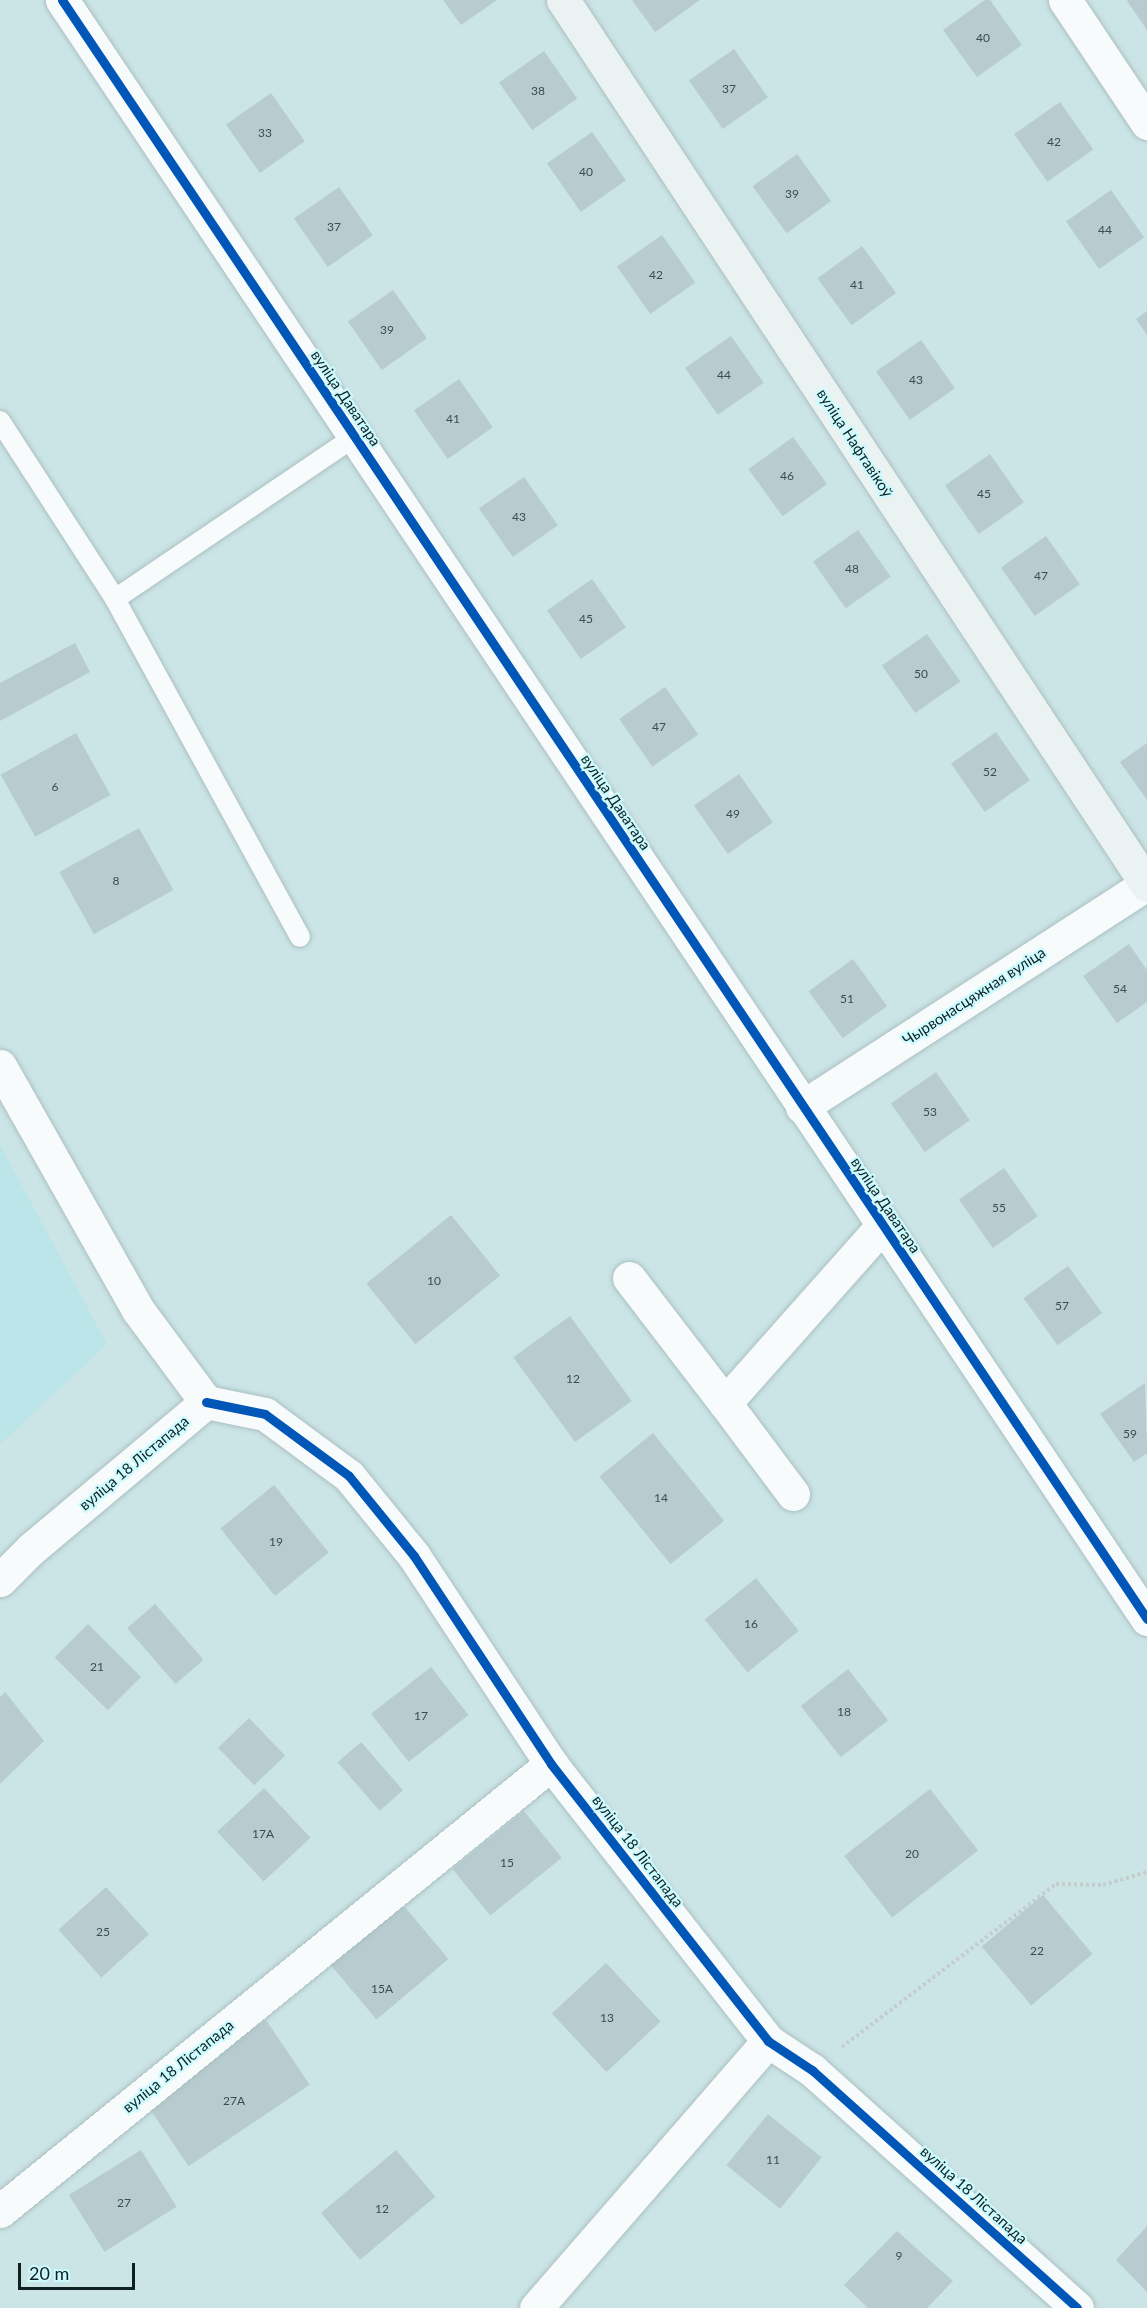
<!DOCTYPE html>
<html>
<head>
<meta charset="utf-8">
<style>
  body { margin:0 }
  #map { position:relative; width:1147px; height:2308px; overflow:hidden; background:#cbe4e6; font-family:Lato,sans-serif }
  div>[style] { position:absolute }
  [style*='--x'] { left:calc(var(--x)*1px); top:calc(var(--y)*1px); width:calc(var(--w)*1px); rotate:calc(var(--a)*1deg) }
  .built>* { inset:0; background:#bbe5e9 }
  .building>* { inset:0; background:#b8ccd0; transform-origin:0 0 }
  .path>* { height:4px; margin-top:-2px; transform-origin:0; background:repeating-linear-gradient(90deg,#c5cccc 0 3px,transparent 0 6px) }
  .roads { filter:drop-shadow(0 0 2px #acc0c1) drop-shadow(0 0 2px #acc0c1) }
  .lane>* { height:20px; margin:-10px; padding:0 10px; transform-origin:10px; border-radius:10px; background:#f7fbfb }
  .street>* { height:33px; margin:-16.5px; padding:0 16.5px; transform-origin:16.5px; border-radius:16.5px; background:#f7fbfb }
  .secondary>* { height:33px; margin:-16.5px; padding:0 16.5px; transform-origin:16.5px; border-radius:16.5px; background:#ebf2f2 }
  .cycleway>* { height:9px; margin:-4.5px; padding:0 4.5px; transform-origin:4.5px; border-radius:4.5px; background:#0057b8 }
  span { translate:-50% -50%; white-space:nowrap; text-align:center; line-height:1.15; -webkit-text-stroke:4.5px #ccfbff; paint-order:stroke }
  .number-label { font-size:12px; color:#3a4d4f }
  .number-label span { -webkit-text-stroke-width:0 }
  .street-label { font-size:15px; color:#0e2022 }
  .scale { position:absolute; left:18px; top:2263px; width:117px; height:27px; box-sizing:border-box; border:3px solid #0e2022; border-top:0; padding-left:8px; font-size:18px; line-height:21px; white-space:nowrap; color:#0e2022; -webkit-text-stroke:4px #ccfbff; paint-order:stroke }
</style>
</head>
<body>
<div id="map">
  <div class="built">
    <i style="clip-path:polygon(0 1145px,107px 1344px,0 1444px)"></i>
  </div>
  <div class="building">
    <i style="clip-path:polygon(443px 0,497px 0,461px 25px)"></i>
    <i style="clip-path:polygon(632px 0,700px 0,655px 32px)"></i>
    <i style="clip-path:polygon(985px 0,990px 0,1022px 45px,977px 77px,943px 30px)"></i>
    <i style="clip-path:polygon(1128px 0,1147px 0,1147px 30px,1127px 1px)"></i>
    <i style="left:734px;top:49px;width:59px;height:55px;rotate:55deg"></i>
    <i style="left:544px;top:51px;width:58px;height:55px;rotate:55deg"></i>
    <i style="left:271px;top:93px;width:59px;height:55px;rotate:55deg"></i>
    <i style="left:1060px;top:102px;width:58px;height:56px;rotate:55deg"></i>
    <i style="left:592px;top:132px;width:59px;height:55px;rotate:55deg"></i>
    <i style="left:797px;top:154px;width:58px;height:55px;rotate:54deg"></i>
    <i style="left:339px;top:187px;width:59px;height:55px;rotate:55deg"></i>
    <i style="left:1111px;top:190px;width:58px;height:55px;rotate:55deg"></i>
    <i style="left:662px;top:235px;width:58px;height:55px;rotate:55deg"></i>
    <i style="left:862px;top:246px;width:58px;height:55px;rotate:54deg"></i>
    <i style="left:393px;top:290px;width:59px;height:55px;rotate:55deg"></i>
    <i style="clip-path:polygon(1147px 311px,1147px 335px,1136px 319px)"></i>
    <i style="left:731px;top:336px;width:57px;height:56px;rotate:55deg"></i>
    <i style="left:921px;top:340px;width:59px;height:55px;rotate:55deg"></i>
    <i style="left:459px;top:379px;width:59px;height:55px;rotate:55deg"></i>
    <i style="left:793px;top:437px;width:58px;height:55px;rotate:54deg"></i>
    <i style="left:990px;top:454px;width:59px;height:55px;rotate:55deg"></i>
    <i style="left:524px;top:477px;width:59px;height:55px;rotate:55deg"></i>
    <i style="left:858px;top:530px;width:57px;height:55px;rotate:55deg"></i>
    <i style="left:1046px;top:536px;width:59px;height:55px;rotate:55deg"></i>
    <i style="left:592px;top:579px;width:59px;height:55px;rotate:55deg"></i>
    <i style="left:927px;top:634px;width:58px;height:55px;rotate:55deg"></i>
    <i style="clip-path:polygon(75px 643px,90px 672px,0 721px,0 683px)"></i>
    <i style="left:665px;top:687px;width:58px;height:56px;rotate:55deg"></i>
    <i style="left:996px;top:732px;width:59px;height:55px;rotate:55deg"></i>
    <i style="left:76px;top:733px;width:71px;height:86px;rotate:61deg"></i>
    <i style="clip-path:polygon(1147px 743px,1147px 800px,1120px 762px)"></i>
    <i style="left:739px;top:774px;width:59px;height:55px;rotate:55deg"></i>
    <i style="left:139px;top:828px;width:71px;height:91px;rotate:61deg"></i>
    <i style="clip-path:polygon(1129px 944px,1147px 970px,1147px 1002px,1117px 1023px,1083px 976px)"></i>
    <i style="left:853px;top:959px;width:58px;height:55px;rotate:54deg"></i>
    <i style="left:936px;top:1072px;width:59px;height:55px;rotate:55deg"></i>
    <i style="left:1004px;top:1168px;width:59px;height:55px;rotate:55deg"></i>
    <i style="left:451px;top:1215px;width:78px;height:109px;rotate:51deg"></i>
    <i style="left:1068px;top:1266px;width:58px;height:55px;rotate:54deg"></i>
    <i style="left:570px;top:1316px;width:105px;height:70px;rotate:54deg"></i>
    <i style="clip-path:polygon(1145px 1383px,1147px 1453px,1134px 1462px,1100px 1414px)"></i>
    <i style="left:653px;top:1433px;width:113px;height:69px;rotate:51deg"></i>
    <i style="left:274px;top:1485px;width:87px;height:69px;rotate:51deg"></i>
    <i style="left:756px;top:1578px;width:68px;height:66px;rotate:51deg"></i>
    <i style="left:155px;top:1604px;width:74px;height:37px;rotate:49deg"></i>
    <i style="left:88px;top:1624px;width:75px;height:47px;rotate:45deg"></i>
    <i style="left:431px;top:1667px;width:61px;height:76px;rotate:52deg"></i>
    <i style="left:848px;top:1669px;width:65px;height:60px;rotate:52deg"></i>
    <i style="clip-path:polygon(5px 1692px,44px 1741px,0 1784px,0 1697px)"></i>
    <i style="left:249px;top:1718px;width:52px;height:43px;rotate:46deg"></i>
    <i style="left:361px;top:1742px;width:64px;height:31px;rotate:49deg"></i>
    <i style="left:264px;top:1788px;width:68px;height:64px;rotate:47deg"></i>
    <i style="left:930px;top:1789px;width:78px;height:109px;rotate:52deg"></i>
    <i style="left:524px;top:1811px;width:60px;height:92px;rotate:51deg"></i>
    <i style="left:106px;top:1887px;width:64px;height:64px;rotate:48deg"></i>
    <i style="left:1043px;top:1895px;width:77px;height:80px;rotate:50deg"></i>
    <i style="left:399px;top:1900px;width:77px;height:94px;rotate:50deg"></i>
    <i style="left:606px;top:1963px;width:80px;height:74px;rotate:47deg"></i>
    <i style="left:266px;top:2020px;width:78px;height:146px;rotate:56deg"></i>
    <i style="left:768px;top:2114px;width:69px;height:66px;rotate:39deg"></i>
    <i style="left:141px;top:2150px;width:67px;height:85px;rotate:58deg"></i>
    <i style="left:396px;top:2150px;width:61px;height:98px;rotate:50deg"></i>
    <i style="clip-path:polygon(1147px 2226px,1147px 2292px,1116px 2260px)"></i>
    <i style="clip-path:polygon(897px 2231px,953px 2281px,927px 2308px,868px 2308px,844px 2285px)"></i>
  </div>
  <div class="path">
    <i style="--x:842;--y:2047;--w:269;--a:-37.3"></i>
    <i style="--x:1056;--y:1884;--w:47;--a:1.2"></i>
    <i style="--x:1103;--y:1885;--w:46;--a:-16.5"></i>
  </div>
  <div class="roads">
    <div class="lane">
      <i style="--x:0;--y:421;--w:212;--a:57.1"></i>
      <i style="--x:115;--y:599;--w:289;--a:-34.1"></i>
      <i style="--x:115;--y:599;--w:385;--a:61.3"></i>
    </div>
    <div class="street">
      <i style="--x:62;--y:0;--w:1949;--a:56.17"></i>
      <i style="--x:1065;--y:0;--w:148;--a:56.3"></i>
      <i style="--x:0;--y:1066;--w:280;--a:60.5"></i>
      <i style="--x:138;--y:1310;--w:114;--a:53.5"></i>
      <i style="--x:802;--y:1107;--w:411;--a:-32.9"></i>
      <i style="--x:629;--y:1278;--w:158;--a:52.5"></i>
      <i style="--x:206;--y:1402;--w:60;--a:11.5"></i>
      <i style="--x:265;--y:1414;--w:104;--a:36.4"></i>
      <i style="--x:349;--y:1476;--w:103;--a:50.9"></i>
      <i style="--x:414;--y:1556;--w:249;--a:56.6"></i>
      <i style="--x:551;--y:1764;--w:352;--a:51.9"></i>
      <i style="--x:768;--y:2041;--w:53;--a:33.4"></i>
      <i style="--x:812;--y:2070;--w:356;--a:41.9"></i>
      <i style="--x:793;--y:1494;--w:114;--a:-126.8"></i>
      <i style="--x:725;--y:1403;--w:237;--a:-48.4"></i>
      <i style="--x:0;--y:1580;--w:44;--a:-45"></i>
      <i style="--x:31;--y:1549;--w:229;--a:-40"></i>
      <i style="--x:0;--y:2211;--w:710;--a:-39.05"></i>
      <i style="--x:536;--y:2308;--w:354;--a:-49"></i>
    </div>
    <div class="secondary">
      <i style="--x:563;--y:0;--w:1060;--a:56.58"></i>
    </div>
  </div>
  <div class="cycleway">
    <i style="--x:62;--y:0;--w:1949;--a:56.17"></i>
    <i style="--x:206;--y:1402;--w:60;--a:11.5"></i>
    <i style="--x:265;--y:1414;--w:104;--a:36.4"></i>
    <i style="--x:349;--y:1476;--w:103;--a:50.9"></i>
    <i style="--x:414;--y:1556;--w:249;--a:56.6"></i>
    <i style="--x:551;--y:1764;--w:352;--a:51.9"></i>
    <i style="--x:768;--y:2041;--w:53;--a:33.4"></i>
    <i style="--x:812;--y:2070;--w:356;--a:41.9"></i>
  </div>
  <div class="number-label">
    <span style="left:983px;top:38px">40</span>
    <span style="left:729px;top:89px">37</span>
    <span style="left:538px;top:91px">38</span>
    <span style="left:265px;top:133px">33</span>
    <span style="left:1054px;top:142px">42</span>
    <span style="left:586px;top:172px">40</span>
    <span style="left:792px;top:194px">39</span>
    <span style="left:334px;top:227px">37</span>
    <span style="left:1105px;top:230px">44</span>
    <span style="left:656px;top:275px">42</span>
    <span style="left:857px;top:285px">41</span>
    <span style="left:387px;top:330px">39</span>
    <span style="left:724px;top:375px">44</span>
    <span style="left:916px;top:380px">43</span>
    <span style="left:453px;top:419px">41</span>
    <span style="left:787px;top:476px">46</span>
    <span style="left:984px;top:494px">45</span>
    <span style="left:519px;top:517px">43</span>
    <span style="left:852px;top:569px">48</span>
    <span style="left:1041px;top:576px">47</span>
    <span style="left:586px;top:619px">45</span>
    <span style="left:921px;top:674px">50</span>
    <span style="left:659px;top:727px">47</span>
    <span style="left:990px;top:772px">52</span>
    <span style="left:55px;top:787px">6</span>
    <span style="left:733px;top:814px">49</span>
    <span style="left:116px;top:881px">8</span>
    <span style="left:1120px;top:989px">54</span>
    <span style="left:847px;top:999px">51</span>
    <span style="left:930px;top:1112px">53</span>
    <span style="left:999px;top:1208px">55</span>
    <span style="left:434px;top:1281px">10</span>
    <span style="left:1062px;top:1306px">57</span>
    <span style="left:573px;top:1379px">12</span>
    <span style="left:1130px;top:1434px">59</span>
    <span style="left:661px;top:1498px">14</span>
    <span style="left:276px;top:1542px">19</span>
    <span style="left:751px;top:1624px">16</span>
    <span style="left:97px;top:1667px">21</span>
    <span style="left:844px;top:1712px">18</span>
    <span style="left:421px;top:1716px">17</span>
    <span style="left:263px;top:1834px">17А</span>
    <span style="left:912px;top:1854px">20</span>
    <span style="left:507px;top:1863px">15</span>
    <span style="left:103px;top:1932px">25</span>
    <span style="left:1037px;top:1951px">22</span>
    <span style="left:382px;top:1989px">15А</span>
    <span style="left:607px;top:2018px">13</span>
    <span style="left:234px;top:2101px">27А</span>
    <span style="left:773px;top:2160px">11</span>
    <span style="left:124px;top:2203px">27</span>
    <span style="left:382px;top:2209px">12</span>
    <span style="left:899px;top:2256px">9</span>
  </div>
  <div class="street-label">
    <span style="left:346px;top:398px;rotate:56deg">вуліца Даватара</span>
    <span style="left:855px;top:443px;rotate:57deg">вуліца Нафтавікоў</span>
    <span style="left:616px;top:802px;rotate:56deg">вуліца Даватара</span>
    <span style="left:974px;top:996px;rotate:-33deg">Чырвонасцяжная вуліца</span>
    <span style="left:886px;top:1205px;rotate:56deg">вуліца Даватара</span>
    <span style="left:134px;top:1463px;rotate:-40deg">вуліца 18 Лістапада</span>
    <span style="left:638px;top:1851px;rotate:52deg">вуліца 18 Лістапада</span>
    <span style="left:178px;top:2066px;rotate:-39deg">вуліца 18 Лістапада</span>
    <span style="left:974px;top:2195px;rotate:42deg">вуліца 18 Лістапада</span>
  </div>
  <div class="scale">20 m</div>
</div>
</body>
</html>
